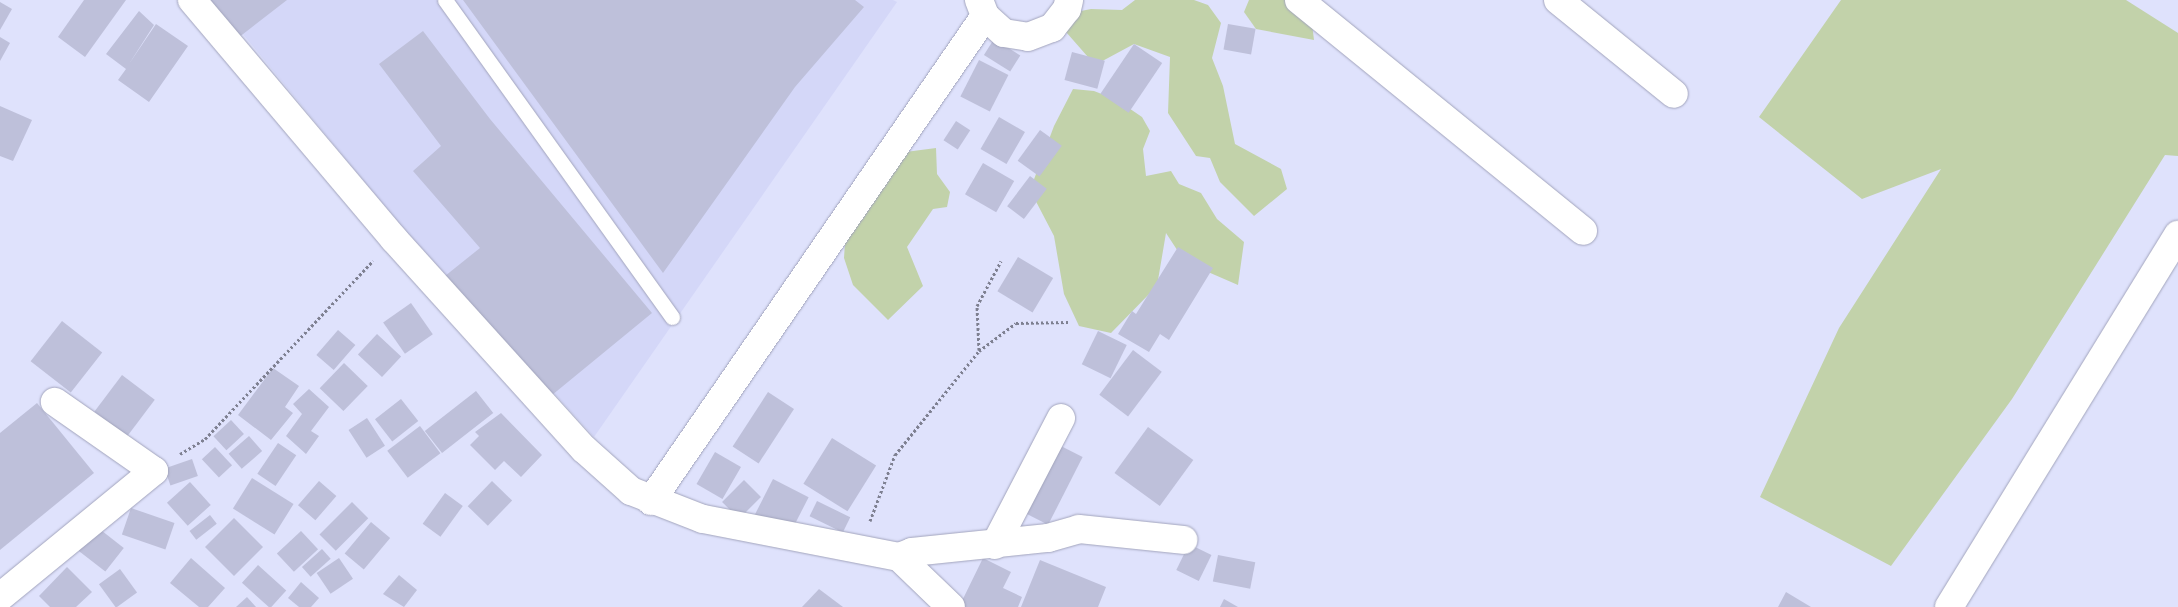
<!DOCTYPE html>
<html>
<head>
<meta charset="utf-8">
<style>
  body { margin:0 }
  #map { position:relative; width:2178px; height:607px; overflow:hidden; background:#dfe2fc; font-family:"Fira Sans",sans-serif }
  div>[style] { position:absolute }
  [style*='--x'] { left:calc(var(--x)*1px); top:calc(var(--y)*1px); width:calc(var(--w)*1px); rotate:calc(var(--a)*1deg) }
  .built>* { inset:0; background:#d4d7f8 }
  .green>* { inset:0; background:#c2d2aa }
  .building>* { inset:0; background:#bec0da; transform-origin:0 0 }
  .path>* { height:3px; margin-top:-1.5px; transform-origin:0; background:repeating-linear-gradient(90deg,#7e8091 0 2.5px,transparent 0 5px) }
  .roads { filter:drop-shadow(0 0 1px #a2a4bc) drop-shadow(0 0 1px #a2a4bc) }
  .service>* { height:15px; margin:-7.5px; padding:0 7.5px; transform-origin:7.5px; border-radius:7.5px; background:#fff }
  .minor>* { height:28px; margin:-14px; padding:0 14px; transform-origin:14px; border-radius:14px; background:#fff }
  span { translate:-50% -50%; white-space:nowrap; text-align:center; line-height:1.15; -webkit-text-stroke:4px #fff; paint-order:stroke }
</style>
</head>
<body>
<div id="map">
  <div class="built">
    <i style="clip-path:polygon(215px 0,893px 0,897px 2px,594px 437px,399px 224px)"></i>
  </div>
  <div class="green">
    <i style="clip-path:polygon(1135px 0,1194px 0,1208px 5px,1221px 23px,1212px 58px,1223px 86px,1235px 144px,1281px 169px,1287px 189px,1254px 216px,1220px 182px,1210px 158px,1196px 156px,1168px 113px,1170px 57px,1134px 44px,1095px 65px,1059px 24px,1071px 13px,1091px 9px,1122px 10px)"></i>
    <i style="clip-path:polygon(1249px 0,1309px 0,1314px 40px,1256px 29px,1244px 12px)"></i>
    <i style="clip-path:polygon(1841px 0,2126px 0,2178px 33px,2178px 156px,2165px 155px,2012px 399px,1891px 566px,1760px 497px,1839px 328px,1941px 169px,1862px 199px,1759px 117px)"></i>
    <i style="clip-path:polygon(1073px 89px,1094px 91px,1117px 100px,1142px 117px,1150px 131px,1143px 149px,1146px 176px,1171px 171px,1179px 184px,1201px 193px,1217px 219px,1244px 242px,1238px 285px,1185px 262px,1166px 233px,1157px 286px,1111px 333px,1079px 326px,1064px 294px,1054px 236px,1030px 190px,1054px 126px)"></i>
    <i style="clip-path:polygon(936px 148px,937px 174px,950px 192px,947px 207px,933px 209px,907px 247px,923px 286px,888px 320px,853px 285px,844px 258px,847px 211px,898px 153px)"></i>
  </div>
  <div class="building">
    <i style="clip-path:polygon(84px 0,126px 0,85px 57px,58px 37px)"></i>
    <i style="clip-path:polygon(208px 0,287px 0,238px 38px)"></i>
    <i style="clip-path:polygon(463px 0,855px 0,864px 7px,795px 87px,663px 273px)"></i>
    <i style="clip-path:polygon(0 2px,12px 9px,0 30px)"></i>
    <i style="clip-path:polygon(139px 11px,154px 25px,129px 64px,156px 24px,188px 46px,149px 102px,118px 80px,126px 69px,106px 54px)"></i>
    <i style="left:1228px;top:24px;width:28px;height:26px;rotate:10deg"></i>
    <i style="clip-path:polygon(423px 31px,490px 119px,652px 313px,546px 400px,445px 276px,480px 248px,413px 171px,441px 146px,379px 64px)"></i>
    <i style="clip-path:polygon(0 37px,10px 43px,0 61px)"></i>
    <i style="left:994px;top:39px;width:31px;height:19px;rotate:32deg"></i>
    <i style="left:1134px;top:44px;width:34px;height:60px;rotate:34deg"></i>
    <i style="left:1072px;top:52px;width:34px;height:29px;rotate:15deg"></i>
    <i style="left:979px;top:60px;width:33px;height:41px;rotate:27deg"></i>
    <i style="clip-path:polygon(0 106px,32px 120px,13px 161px,0 156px)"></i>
    <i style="left:999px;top:117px;width:30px;height:37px;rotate:30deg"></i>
    <i style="left:956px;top:121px;width:17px;height:23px;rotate:33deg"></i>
    <i style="left:1040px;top:130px;width:27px;height:38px;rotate:36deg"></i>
    <i style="left:983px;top:163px;width:36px;height:36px;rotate:30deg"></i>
    <i style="left:1030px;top:176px;width:21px;height:38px;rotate:37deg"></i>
    <i style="clip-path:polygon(1178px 247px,1213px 268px,1169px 340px,1160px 334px,1149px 352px,1118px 334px,1132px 311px,1136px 314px)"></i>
    <i style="left:1018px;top:257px;width:41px;height:40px;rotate:31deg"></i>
    <i style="left:411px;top:303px;width:38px;height:34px;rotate:55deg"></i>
    <i style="left:62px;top:321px;width:51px;height:51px;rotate:38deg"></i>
    <i style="left:338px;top:330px;width:23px;height:33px;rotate:41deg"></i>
    <i style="left:1098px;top:331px;width:32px;height:37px;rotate:26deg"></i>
    <i style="left:377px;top:334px;width:33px;height:28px;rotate:43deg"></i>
    <i style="left:1133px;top:350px;width:36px;height:56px;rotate:37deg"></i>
    <i style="left:344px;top:363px;width:33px;height:35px;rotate:44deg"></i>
    <i style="clip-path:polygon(273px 368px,299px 386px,285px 407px,293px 413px,271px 440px,238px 415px)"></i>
    <i style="left:122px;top:375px;width:41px;height:46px;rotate:37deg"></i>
    <i style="clip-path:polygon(309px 389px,329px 407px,311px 431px,319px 436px,306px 454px,286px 436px,302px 414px,293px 404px)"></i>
    <i style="left:476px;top:391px;width:28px;height:65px;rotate:52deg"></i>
    <i style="left:768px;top:392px;width:31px;height:65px;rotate:33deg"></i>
    <i style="left:401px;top:399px;width:28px;height:33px;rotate:52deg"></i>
    <i style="clip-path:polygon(37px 403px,94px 473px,0 550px,0 433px)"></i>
    <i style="clip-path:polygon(501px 413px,542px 455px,521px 477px,504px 461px,495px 470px,470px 445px,479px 436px,475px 432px)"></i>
    <i style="left:367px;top:418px;width:33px;height:22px;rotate:57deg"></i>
    <i style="left:231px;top:420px;width:19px;height:24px;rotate:47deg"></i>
    <i style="left:420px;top:426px;width:34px;height:41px;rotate:53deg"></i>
    <i style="left:1148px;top:427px;width:56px;height:57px;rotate:36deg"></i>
    <i style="left:249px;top:436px;width:20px;height:27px;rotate:49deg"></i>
    <i style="left:832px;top:438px;width:52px;height:54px;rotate:32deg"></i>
    <i style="left:278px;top:443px;width:22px;height:37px;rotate:34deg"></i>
    <i style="left:1055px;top:443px;width:31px;height:76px;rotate:27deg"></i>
    <i style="left:215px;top:447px;width:25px;height:18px;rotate:47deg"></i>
    <i style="left:715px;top:452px;width:30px;height:37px;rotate:30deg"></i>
    <i style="left:192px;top:459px;width:18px;height:29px;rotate:71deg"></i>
    <i style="left:252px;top:478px;width:49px;height:36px;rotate:32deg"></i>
    <i style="left:773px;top:479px;width:40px;height:40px;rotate:27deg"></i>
    <i style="left:744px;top:480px;width:24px;height:31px;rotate:45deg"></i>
    <i style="left:319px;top:481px;width:23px;height:32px;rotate:41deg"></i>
    <i style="left:492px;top:481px;width:28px;height:35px;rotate:44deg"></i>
    <i style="left:190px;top:482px;width:31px;height:31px;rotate:48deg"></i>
    <i style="left:445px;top:493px;width:22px;height:38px;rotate:36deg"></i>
    <i style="left:817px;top:501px;width:37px;height:17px;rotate:26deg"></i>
    <i style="left:352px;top:502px;width:23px;height:46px;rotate:45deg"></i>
    <i style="left:131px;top:508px;width:46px;height:28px;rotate:19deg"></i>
    <i style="left:210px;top:515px;width:11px;height:26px;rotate:52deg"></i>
    <i style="left:234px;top:518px;width:41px;height:41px;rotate:45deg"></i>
    <i style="left:371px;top:522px;width:25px;height:41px;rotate:40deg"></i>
    <i style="left:97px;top:527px;width:34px;height:30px;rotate:38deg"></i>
    <i style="left:301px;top:531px;width:25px;height:33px;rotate:47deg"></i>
    <i style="left:1189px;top:544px;width:25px;height:29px;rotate:26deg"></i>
    <i style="left:322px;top:549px;width:13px;height:27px;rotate:48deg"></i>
    <i style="left:1218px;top:555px;width:38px;height:27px;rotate:11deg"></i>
    <i style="clip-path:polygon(191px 558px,225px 588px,208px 607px,199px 607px,170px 583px)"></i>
    <i style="left:339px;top:558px;width:25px;height:27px;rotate:56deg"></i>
    <i style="clip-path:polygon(983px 558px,1011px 572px,1003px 588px,1022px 597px,1018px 607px,959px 607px)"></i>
    <i style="clip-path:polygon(1040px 560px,1106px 587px,1098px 607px,1021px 607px)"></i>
    <i style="left:258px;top:565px;width:38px;height:24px;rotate:42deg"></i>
    <i style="clip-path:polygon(67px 567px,92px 592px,76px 607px,50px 607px,39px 596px)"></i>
    <i style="left:120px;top:569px;width:29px;height:26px;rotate:54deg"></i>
    <i style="clip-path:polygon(399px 575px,417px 590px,404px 607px,383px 594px)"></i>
    <i style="clip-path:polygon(301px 582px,319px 598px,311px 607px,299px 607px,288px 598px)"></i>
    <i style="clip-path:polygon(819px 589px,843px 607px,802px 607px)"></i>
    <i style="clip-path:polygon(1786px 592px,1811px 607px,1778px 607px)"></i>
    <i style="clip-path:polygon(247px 597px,256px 607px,236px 607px)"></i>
    <i style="clip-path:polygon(1224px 599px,1238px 607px,1220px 607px)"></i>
  </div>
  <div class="path">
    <i style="--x:979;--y:350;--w:44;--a:-92.6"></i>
    <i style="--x:977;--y:306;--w:51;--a:-61.9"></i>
    <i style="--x:180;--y:454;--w:29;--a:-31"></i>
    <i style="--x:205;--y:439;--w:245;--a:-46.7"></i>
    <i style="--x:870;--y:521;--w:71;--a:-69.3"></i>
    <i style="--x:895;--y:455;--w:134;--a:-51.1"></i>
    <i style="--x:979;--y:351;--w:46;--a:-37.1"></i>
    <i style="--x:1016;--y:323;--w:52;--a:-1.1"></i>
  </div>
  <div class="roads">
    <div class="service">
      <i style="--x:445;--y:0;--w:390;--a:54.4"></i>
    </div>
    <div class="minor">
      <i style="--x:192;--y:0;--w:313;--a:49.8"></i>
      <i style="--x:394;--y:239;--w:283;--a:47.9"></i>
      <i style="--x:584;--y:449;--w:63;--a:41.8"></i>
      <i style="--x:631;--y:491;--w:77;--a:21.3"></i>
      <i style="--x:703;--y:519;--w:200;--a:11"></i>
      <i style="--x:899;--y:557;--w:72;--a:43.9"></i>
      <i style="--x:979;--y:0;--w:17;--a:69"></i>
      <i style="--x:985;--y:16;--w:25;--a:42"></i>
      <i style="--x:1004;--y:33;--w:24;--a:9"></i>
      <i style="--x:1028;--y:37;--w:26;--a:-21"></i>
      <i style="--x:1052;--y:28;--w:24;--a:-52"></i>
      <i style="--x:1067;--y:9;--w:9;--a:-77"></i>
      <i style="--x:1299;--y:0;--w:366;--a:39.1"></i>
      <i style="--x:1558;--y:0;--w:149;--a:39"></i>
      <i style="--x:651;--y:501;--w:589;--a:-55.45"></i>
      <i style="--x:995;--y:545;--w:143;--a:-62.5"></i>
      <i style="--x:899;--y:557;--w:14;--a:-21"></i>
      <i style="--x:912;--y:552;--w:137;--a:-5.9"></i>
      <i style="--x:1048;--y:538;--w:32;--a:-16"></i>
      <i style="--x:1079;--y:529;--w:105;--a:6"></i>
      <i style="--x:0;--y:597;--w:199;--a:-39.3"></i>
      <i style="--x:154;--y:471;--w:121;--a:-145.1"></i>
      <i style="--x:1949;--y:607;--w:437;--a:-58.4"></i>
    </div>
  </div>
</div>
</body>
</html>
